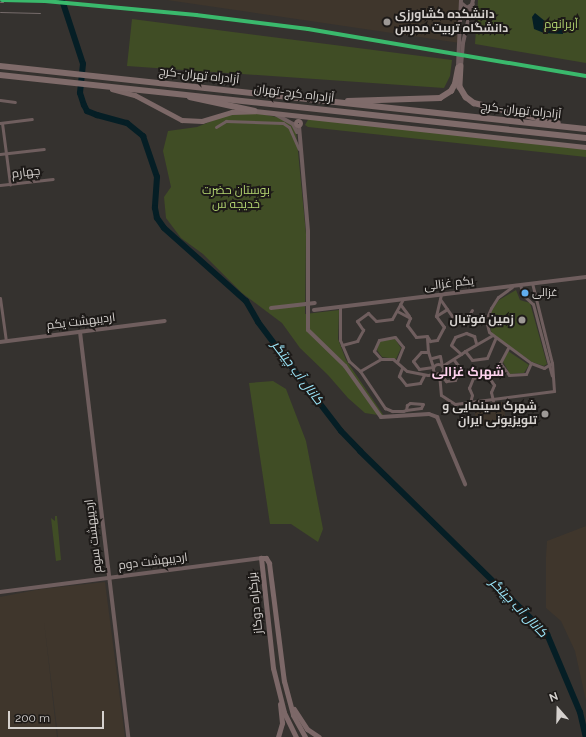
<!DOCTYPE html>
<html>
<head>
<meta charset="utf-8">
<style>
  body { margin:0 }
  #map { position:relative; width:586px; height:737px; overflow:hidden; background:#35322f; font-family:Raleway,Cairo,sans-serif }
  div>[style] { position:absolute }
  [style*='--x'] { left:calc(var(--x)*1px); top:calc(var(--y)*1px); width:calc(var(--w)*1px); rotate:calc(var(--a)*1deg) }
  .built>* { inset:0; background:#3f362c; transform-origin:0 0 }
  .green>* { inset:0; background:#404d25 }
  .water>* { inset:0; background:#051e25 }
  .river>* { height:6px; margin:-3px; padding:0 3px; transform-origin:3px; border-radius:3px; background:#051e25 }
  .minor>* { height:3px; margin:-1.5px; padding:0 1.5px; transform-origin:1.5px; border-radius:1.5px; background:#6f5e5e }
  .minor>.ring { margin:-1.5px; padding:0; box-sizing:content-box; background:none; border:3px solid #6f5e5e; border-radius:50% }
  .tertiary>* { height:4px; margin:-2px; padding:0 2px; transform-origin:2px; border-radius:2px; background:#6f5e5e }
  .secondary>* { height:4.5px; margin:-2.25px; padding:0 2.25px; transform-origin:2.25px; border-radius:2.25px; background:#7c6867 }
  .secondary>.ring { margin:-2.25px; padding:0; box-sizing:content-box; background:none; border:4.5px solid #7c6867; border-radius:50% }
  .trunk>* { height:5px; margin:-2.5px; padding:0 2.5px; transform-origin:2.5px; border-radius:2.5px; background:#7c6868 }
  .motorway>* { height:5.5px; margin:-2.75px; padding:0 2.75px; transform-origin:2.75px; border-radius:2.75px; background:#7f6b6a }
  .tram>* { height:1px; margin:-0.5px; padding:0 0.5px; transform-origin:0.5px; border-radius:0.5px; background:#756b6a }
  .rail-1>* { height:4px; margin:-2px; padding:0 2px; transform-origin:2px; border-radius:2px; background:#3ab96c }
  .dots>* { width:11px; height:11px; translate:-50% -50%; box-sizing:border-box; border:2px solid #1d1a18; border-radius:50% }
  span { translate:-50% -50%; white-space:nowrap; text-align:center; line-height:1.15; -webkit-text-stroke:4px #1d1a18; paint-order:stroke }
  .bus-label { font-size:11px; color:#d5d1ce }
  .left { translate:0 -50%; text-align:left }
  .poi-label { font-size:12px; color:#d5d1ce; font-weight:700 }
  .right { translate:-100% -50%; text-align:right }
  .park-label { font-size:12px; color:#b1d26f }
  .street-label { font-size:12px; color:#d5d1ce }
  .neighbourhood-label { font-size:13px; color:#fed2ee; font-weight:700 }
  .water-label { font-size:13px; color:#9de9fd; font-style:italic }
  .north { position:absolute; left:538px; top:689px; width:40px; height:40px; -webkit-text-stroke:3px #1d1a18; paint-order:stroke; rotate:340deg; font-size:11px; font-weight:700; line-height:16px; text-align:center; color:#d5d1ce }
  .north::after { content:''; display:block; margin:auto; width:14px; height:18px; background:#d5d1ce; clip-path:polygon(50% 0,100% 100%,50% 72%,0 100%) }
  .scale { position:absolute; left:8px; top:711px; width:96px; height:18px; box-sizing:border-box; border:2px solid #d5d1ce; border-top:0; padding-left:5px; font-size:12px; line-height:14px; white-space:nowrap; color:#d5d1ce; -webkit-text-stroke:3px #1d1a18; paint-order:stroke }
</style>
</head>
<body>
<div id="map">
  <div class="built">
    <i style="clip-path:polygon(167px 0,460px 0,460px 43px)"></i>
    <i style="left:504px;top:402px;width:22px;height:30px;rotate:85deg"></i>
    <i style="clip-path:polygon(586px 526px,586px 701px,575px 651px,561px 621px,546px 608px,546px 557px,547px 541px)"></i>
    <i style="clip-path:polygon(105px 582px,125px 737px,58px 737px,44px 621px,57px 737px,0 737px,0 597px,41px 589px)"></i>
  </div>
  <div class="green">
    <i style="clip-path:polygon(478px 0,586px 0,586px 63px,475px 44px)"></i>
    <i style="clip-path:polygon(132px 19px,452px 60px,450px 76px,444px 88px,127px 66px)"></i>
    <i style="clip-path:polygon(257px 113px,281px 118px,290px 123px,296px 131px,306px 234px,305px 314px,339px 310px,338px 339px,346px 360px,384px 416px,365px 413px,348px 398px,328px 375px,300px 348px,282px 323px,242px 293px,203px 254px,181px 238px,166px 218px,164px 197px,171px 187px,163px 151px,168px 131px,197px 127px,227px 115px)"></i>
    <i style="clip-path:polygon(309px 118px,586px 149px,586px 157px,308px 127px,305px 125px)"></i>
    <i style="clip-path:polygon(516px 290px,520px 300px,530px 303px,547px 364px,544px 366px,532px 362px,492px 334px,488px 320px,490px 313px,499px 300px)"></i>
    <i style="clip-path:polygon(395px 339px,401px 348px,396px 359px,382px 357px,377px 350px,380px 341px)"></i>
    <i style="clip-path:polygon(508px 351px,529px 365px,524px 373px,510px 374px,503px 362px)"></i>
    <i style="clip-path:polygon(273px 381px,286px 389px,306px 441px,323px 529px,318px 542px,291px 524px,270px 524px,249px 383px)"></i>
    <i style="clip-path:polygon(55px 516px,57px 516px,61px 560px,56px 561px,51px 518px,55px 521px)"></i>
  </div>
  <div class="water">
    <i style="clip-path:polygon(535px 13px,546px 22px,563px 30px,563px 34px,544px 33px,534px 29px,532px 17px)"></i>
  </div>
  <div class="river">
    <i style="--x:62;--y:0;--w:67;--a:71.8"></i>
    <i style="--x:83;--y:64;--w:29;--a:96"></i>
    <i style="--x:80;--y:93;--w:13;--a:72"></i>
    <i style="--x:84;--y:105;--w:7;--a:63"></i>
    <i style="--x:87;--y:111;--w:11;--a:22"></i>
    <i style="--x:97;--y:115;--w:31;--a:15"></i>
    <i style="--x:127;--y:123;--w:21;--a:39"></i>
    <i style="--x:143;--y:136;--w:43;--a:71.1"></i>
    <i style="--x:157;--y:177;--w:31;--a:94"></i>
    <i style="--x:155;--y:208;--w:10;--a:79"></i>
    <i style="--x:157;--y:218;--w:12;--a:55"></i>
    <i style="--x:164;--y:228;--w:110;--a:41.7"></i>
    <i style="--x:246;--y:301;--w:24;--a:60"></i>
    <i style="--x:258;--y:322;--w:55;--a:53.1"></i>
    <i style="--x:291;--y:366;--w:82;--a:52.4"></i>
    <i style="--x:341;--y:431;--w:28;--a:46"></i>
    <i style="--x:360;--y:451;--w:262;--a:44.4"></i>
    <i style="--x:547;--y:634;--w:85;--a:67.1"></i>
    <i style="--x:580;--y:712;--w:26;--a:77"></i>
  </div>
  <div class="minor">
    <i style="--x:0;--y:100;--w:15;--a:8"></i>
    <i style="--x:0;--y:123;--w:32;--a:-7"></i>
    <i style="--x:2;--y:123;--w:62;--a:82.5"></i>
    <i style="--x:216;--y:127;--w:12;--a:-31"></i>
    <i style="--x:226;--y:121;--w:57;--a:2"></i>
    <i style="--x:283;--y:123;--w:7;--a:34"></i>
    <i style="--x:289;--y:127;--w:24;--a:66"></i>
    <i style="--x:0;--y:154;--w:44;--a:-6.5"></i>
    <i style="--x:0;--y:185;--w:53;--a:-6.5"></i>
    <i style="--x:520;--y:285;--w:12;--a:70"></i>
    <i style="--x:524;--y:296;--w:12;--a:42"></i>
    <i style="--x:533;--y:304;--w:74;--a:75.2"></i>
    <i style="--x:512;--y:287;--w:17;--a:144"></i>
    <i style="--x:498;--y:297;--w:13;--a:122"></i>
    <i style="--x:491;--y:308;--w:13;--a:113"></i>
    <i style="--x:486;--y:320;--w:12;--a:76"></i>
    <i style="--x:489;--y:332;--w:52;--a:36.4"></i>
    <i style="--x:531;--y:363;--w:14;--a:21"></i>
    <i style="--x:544;--y:368;--w:9;--a:-32"></i>
    <i style="--x:0;--y:298;--w:43;--a:82.1"></i>
    <i style="--x:440;--y:299;--w:24;--a:55"></i>
    <i style="--x:454;--y:319;--w:14;--a:-8"></i>
    <i style="--x:468;--y:317;--w:8;--a:-60"></i>
    <i style="--x:400;--y:304;--w:15;--a:53"></i>
    <i style="--x:340;--y:307;--w:33;--a:90"></i>
    <i style="--x:340;--y:340;--w:23;--a:67"></i>
    <i style="--x:349;--y:361;--w:15;--a:42"></i>
    <i style="--x:360;--y:371;--w:45;--a:56"></i>
    <i style="--x:385;--y:408;--w:8;--a:23"></i>
    <i style="--x:392;--y:411;--w:11;--a:0"></i>
    <i style="--x:403;--y:411;--w:3;--a:-18"></i>
    <i style="--x:406;--y:410;--w:15;--a:-8"></i>
    <i style="--x:421;--y:408;--w:4;--a:-63"></i>
    <i style="--x:423;--y:404;--w:13;--a:-176"></i>
    <i style="--x:410;--y:403;--w:4;--a:146"></i>
    <i style="--x:407;--y:405;--w:5;--a:101"></i>
    <i style="--x:397;--y:311;--w:15;--a:28"></i>
    <i style="--x:410;--y:318;--w:8;--a:113"></i>
    <i style="--x:407;--y:325;--w:15;--a:53"></i>
    <i style="--x:416;--y:337;--w:11;--a:-5"></i>
    <i style="--x:427;--y:336;--w:6;--a:59"></i>
    <i style="--x:430;--y:341;--w:7;--a:-8"></i>
    <i style="--x:437;--y:340;--w:15;--a:-62"></i>
    <i style="--x:444;--y:327;--w:14;--a:-126"></i>
    <i style="--x:436;--y:316;--w:22;--a:-77"></i>
    <i style="--x:436;--y:316;--w:13;--a:-32"></i>
    <i style="--x:491;--y:336;--w:30;--a:150"></i>
    <i style="--x:465;--y:351;--w:11;--a:52"></i>
    <i style="--x:472;--y:360;--w:15;--a:-8"></i>
    <i style="--x:487;--y:358;--w:21;--a:-67"></i>
    <i style="--x:427;--y:338;--w:14;--a:86"></i>
    <i style="--x:428;--y:352;--w:7;--a:180"></i>
    <i style="--x:421;--y:352;--w:12;--a:132"></i>
    <i style="--x:413;--y:361;--w:10;--a:53"></i>
    <i style="--x:419;--y:369;--w:14;--a:-8"></i>
    <i style="--x:433;--y:367;--w:16;--a:-108"></i>
    <i style="--x:342;--y:345;--w:16;--a:-15"></i>
    <i style="--x:357;--y:341;--w:13;--a:-61"></i>
    <i style="--x:363;--y:330;--w:11;--a:-124"></i>
    <i style="--x:357;--y:321;--w:14;--a:-36"></i>
    <i style="--x:368;--y:313;--w:11;--a:45"></i>
    <i style="--x:376;--y:321;--w:16;--a:-7"></i>
    <i style="--x:392;--y:319;--w:23;--a:-61"></i>
    <i style="--x:508;--y:348;--w:17;--a:118"></i>
    <i style="--x:500;--y:363;--w:15;--a:53"></i>
    <i style="--x:509;--y:375;--w:17;--a:-3"></i>
    <i style="--x:526;--y:374;--w:12;--a:-66"></i>
    <i style="--x:465;--y:351;--w:5;--a:143"></i>
    <i style="--x:461;--y:354;--w:13;--a:-138"></i>
    <i style="--x:451;--y:345;--w:9;--a:-63"></i>
    <i style="--x:455;--y:337;--w:12;--a:-20"></i>
    <i style="--x:466;--y:333;--w:9;--a:21"></i>
    <i style="--x:474;--y:336;--w:7;--a:74"></i>
    <i style="--x:432;--y:358;--w:8;--a:-14"></i>
    <i style="--x:440;--y:356;--w:10;--a:79"></i>
    <i style="--x:442;--y:366;--w:22;--a:-32"></i>
    <i style="--x:381;--y:359;--w:11;--a:-131"></i>
    <i style="--x:374;--y:351;--w:12;--a:-66"></i>
    <i style="--x:379;--y:340;--w:16;--a:-11"></i>
    <i style="--x:395;--y:337;--w:13;--a:51"></i>
    <i style="--x:403;--y:347;--w:16;--a:112"></i>
    <i class="ring" style="left:433px;top:364px;width:7px;height:7px"></i>
    <i style="--x:402;--y:368;--w:9;--a:111"></i>
    <i style="--x:399;--y:376;--w:11;--a:52"></i>
    <i style="--x:406;--y:385;--w:14;--a:-8"></i>
    <i style="--x:420;--y:383;--w:9;--a:-63"></i>
    <i style="--x:360;--y:371;--w:24;--a:-30"></i>
    <i style="--x:381;--y:359;--w:12;--a:0"></i>
    <i style="--x:393;--y:359;--w:18;--a:41"></i>
    <i style="--x:407;--y:371;--w:21;--a:11"></i>
    <i style="--x:428;--y:375;--w:11;--a:-10"></i>
    <i style="--x:439;--y:373;--w:22;--a:85"></i>
    <i style="--x:441;--y:395;--w:17;--a:33"></i>
    <i style="--x:455;--y:404;--w:100;--a:-7.5"></i>
    <i style="--x:554;--y:391;--w:28;--a:-94"></i>
    <i style="--x:552;--y:363;--w:82;--a:-104"></i>
    <i style="--x:439;--y:373;--w:11;--a:49"></i>
    <i style="--x:446;--y:381;--w:9;--a:-6"></i>
    <i style="--x:455;--y:380;--w:13;--a:-67"></i>
    <i style="--x:460;--y:368;--w:10;--a:-127"></i>
    <i style="--x:470;--y:403;--w:8;--a:-76"></i>
    <i style="--x:472;--y:395;--w:8;--a:-113"></i>
    <i style="--x:469;--y:388;--w:11;--a:-68"></i>
    <i style="--x:473;--y:378;--w:15;--a:-8"></i>
    <i style="--x:488;--y:376;--w:11;--a:56"></i>
    <i style="--x:494;--y:385;--w:8;--a:113"></i>
    <i style="--x:491;--y:392;--w:9;--a:77"></i>
  </div>
  <div class="tertiary">
    <i style="--x:461;--y:3;--w:8;--a:40"></i>
    <i style="--x:467;--y:8;--w:7;--a:-34"></i>
    <i style="--x:458;--y:66;--w:66;--a:-87.4"></i>
    <i style="--x:461;--y:66;--w:23;--a:-85"></i>
    <i style="--x:463;--y:43;--w:44;--a:-76.9"></i>
    <i style="--x:275;--y:114;--w:21;--a:29"></i>
    <i style="--x:293;--y:124;--w:9;--a:63"></i>
    <i style="--x:299;--y:126;--w:105;--a:85.1"></i>
    <i style="--x:308;--y:231;--w:99;--a:90"></i>
    <i style="--x:308;--y:330;--w:52;--a:44.2"></i>
    <i style="--x:345;--y:366;--w:62;--a:54.8"></i>
    <i style="--x:381;--y:417;--w:48;--a:-3.6"></i>
    <i style="--x:429;--y:414;--w:9;--a:21"></i>
    <i style="--x:437;--y:417;--w:73;--a:67.3"></i>
    <i style="--x:271;--y:308;--w:44;--a:-6.5"></i>
    <i style="--x:314;--y:310;--w:274;--a:-6.9"></i>
    <i style="--x:80;--y:332;--w:408;--a:83.2"></i>
    <i style="--x:0;--y:342;--w:166;--a:-7.3"></i>
    <i style="--x:0;--y:592;--w:263;--a:-7.4"></i>
  </div>
  <div class="secondary">
    <i style="--x:112;--y:89;--w:24;--a:15"></i>
    <i style="--x:135;--y:95;--w:53;--a:28"></i>
    <i style="--x:182;--y:120;--w:20;--a:3"></i>
    <i style="--x:202;--y:121;--w:31;--a:-17"></i>
    <i style="--x:232;--y:112;--w:23;--a:-2"></i>
    <i style="--x:255;--y:111;--w:333;--a:6.2"></i>
    <i class="ring" style="left:296px;top:121px;width:1.5px;height:1.5px"></i>
  </div>
  <div class="trunk">
    <i style="--x:294;--y:709;--w:24;--a:57"></i>
    <i style="--x:307;--y:729;--w:14;--a:34"></i>
    <i style="--x:278;--y:737;--w:15;--a:-74"></i>
    <i style="--x:282;--y:723;--w:19;--a:-96"></i>
    <i style="--x:296;--y:737;--w:28;--a:-116"></i>
    <i style="--x:284;--y:712;--w:45;--a:-104"></i>
    <i style="--x:273;--y:668;--w:111;--a:-96.2"></i>
    <i style="--x:261;--y:558;--w:5;--a:0"></i>
    <i style="--x:266;--y:558;--w:6;--a:59"></i>
    <i style="--x:269;--y:563;--w:119;--a:82.8"></i>
    <i style="--x:284;--y:681;--w:35;--a:75"></i>
    <i style="--x:293;--y:715;--w:25;--a:61"></i>
  </div>
  <div class="motorway">
    <i style="--x:0;--y:66;--w:589;--a:6.14"></i>
    <i style="--x:461;--y:66;--w:21;--a:93"></i>
    <i style="--x:460;--y:87;--w:12;--a:59"></i>
    <i style="--x:466;--y:97;--w:10;--a:37"></i>
    <i style="--x:474;--y:103;--w:86;--a:13.4"></i>
    <i style="--x:0;--y:75;--w:589;--a:6.14"></i>
    <i style="--x:190;--y:97;--w:66;--a:12.2"></i>
    <i style="--x:348;--y:101;--w:92;--a:-1.9"></i>
    <i style="--x:440;--y:98;--w:13;--a:-32"></i>
    <i style="--x:451;--y:91;--w:8;--a:-60"></i>
    <i style="--x:455;--y:84;--w:16;--a:-79"></i>
  </div>
  <div class="tram">
    <i style="--x:0;--y:2;--w:3;--a:0"></i>
    <i style="--x:0;--y:12;--w:40;--a:1.4"></i>
  </div>
  <div class="rail-1">
    <i style="--x:2;--y:0;--w:43;--a:1.3"></i>
    <i style="--x:45;--y:1;--w:152;--a:5.3"></i>
    <i style="--x:196;--y:15;--w:113;--a:7.1"></i>
    <i style="--x:308;--y:29;--w:282;--a:9.6"></i>
  </div>
  <div class="dots">
    <i style="left:387px;top:22px;background:#9d9996"></i>
    <i style="left:525px;top:293px;background:#60acee"></i>
    <i style="left:522px;top:320px;background:#9d9996"></i>
    <i style="left:545px;top:414px;background:#9d9996"></i>
  </div>
  <div class="bus-label">
    <span class="left" style="left:532px;top:293px">غزالی</span>
  </div>
  <div class="poi-label">
    <span class="left" style="left:395px;top:22px">دانشکده کشاورزی<br>دانشگاه تربیت مدرس</span>
    <span class="right" style="left:514px;top:320px">زمین فوتبال</span>
    <span class="right" style="left:537px;top:414px">شهرک سینمایی و<br>تلویزیونی ایران</span>
  </div>
  <div class="park-label">
    <span style="left:561px;top:25px">آربرانوم</span>
    <span style="left:236px;top:198px">بوستان حضرت<br>خدیجه س</span>
  </div>
  <div class="street-label">
    <span style="left:199px;top:76px;rotate:6deg">آزادراه تهران-کرج</span>
    <span style="left:294px;top:94px;rotate:7deg">آزادراه کرج-تهران</span>
    <span style="left:521px;top:111px;rotate:6deg">آزادراه تهران-کرج</span>
    <span style="left:26px;top:173px;rotate:-7deg">چهارم</span>
    <span style="left:449px;top:284px;rotate:-7deg">یکم غزالی</span>
    <span style="left:81px;top:322px;rotate:-7deg">اردیبهشت یکم</span>
    <span style="left:94px;top:536px;rotate:-97deg">اردیبهشت سوم</span>
    <span style="left:153px;top:562px;rotate:-7deg">اردیبهشت دوم</span>
    <span style="left:256px;top:603px;rotate:-96deg">بزرگراه دوگاز</span>
  </div>
  <div class="neighbourhood-label">
    <span style="left:468px;top:372px">شهرک غزالی</span>
  </div>
  <div class="water-label">
    <span style="left:297px;top:373px;rotate:53deg">کانال آب چیتگر</span>
    <span style="left:518px;top:608px;rotate:46deg">کانال آب چیتگر</span>
  </div>
  <div class="north">N</div>
  <div class="scale">200 m</div>
</div>
</body>
</html>
